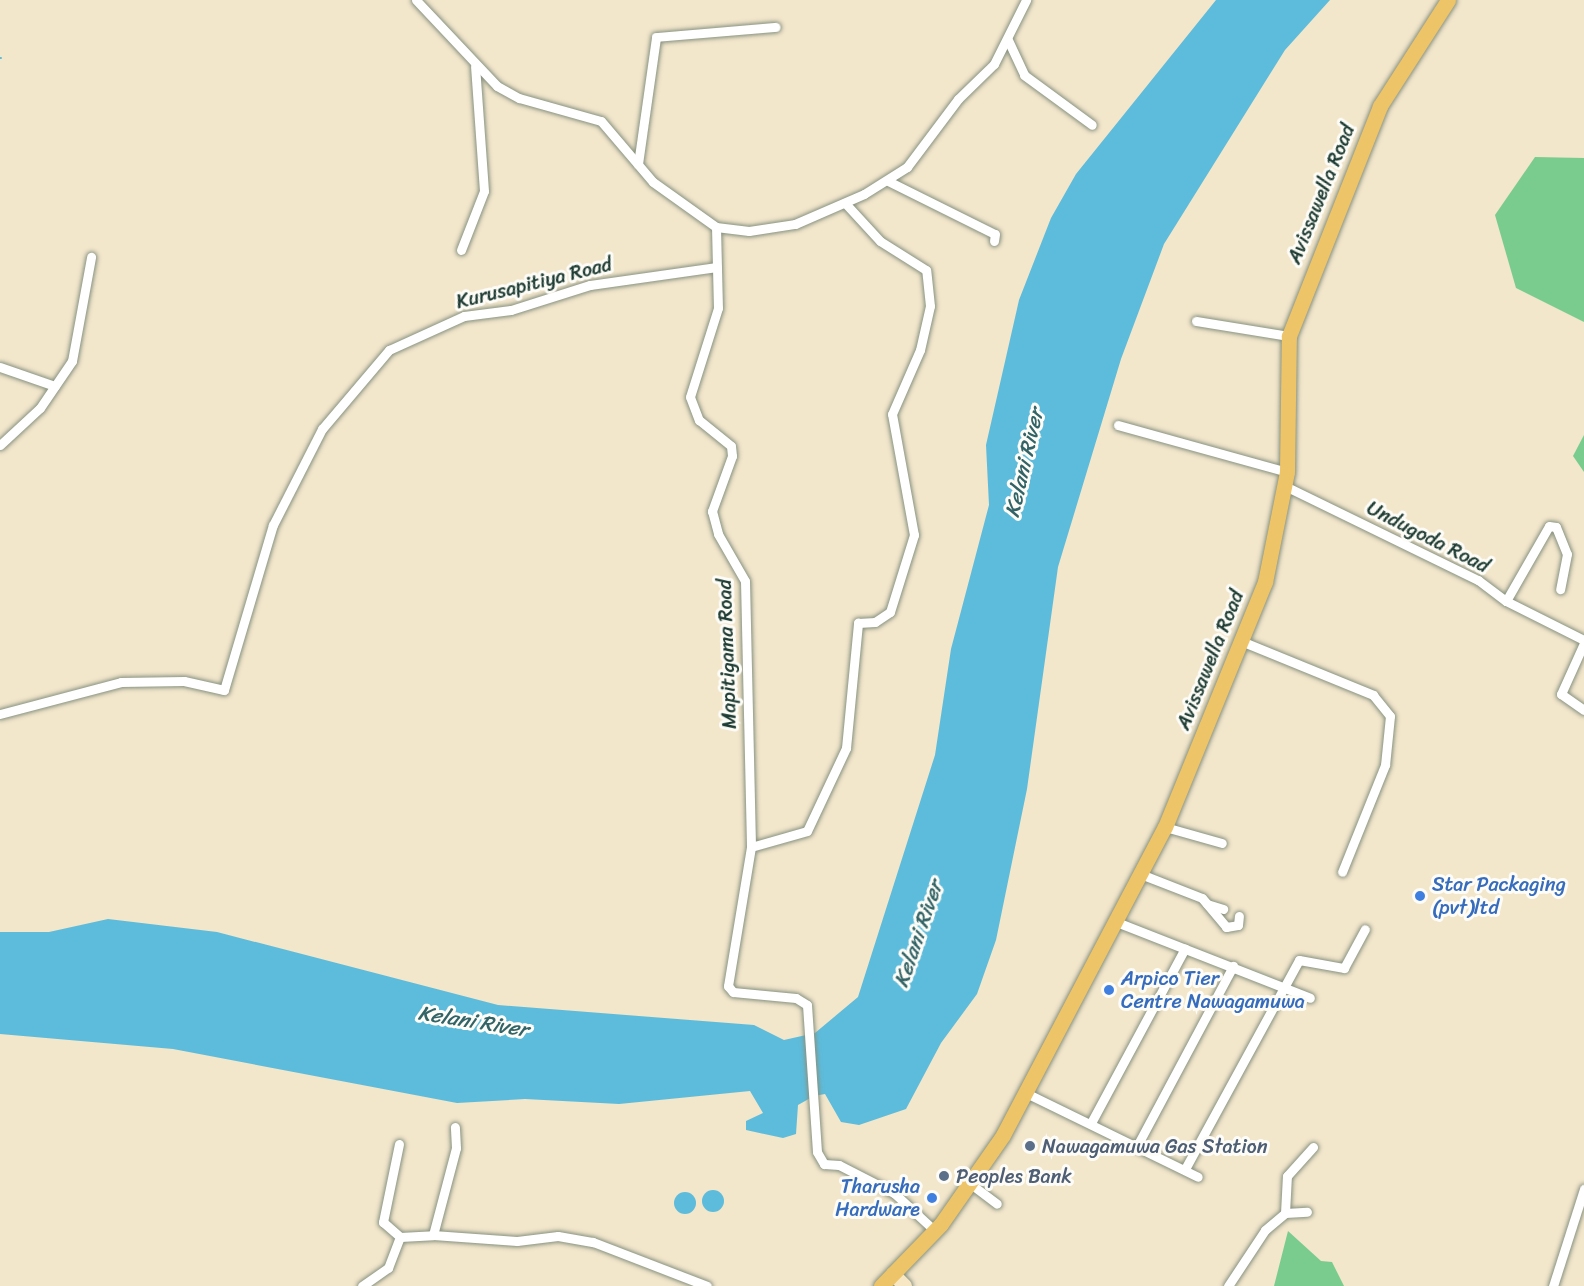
<!DOCTYPE html>
<html>
<head>
<meta charset="utf-8">
<style>
  body { margin:0 }
  #map { position:relative; width:1584px; height:1286px; overflow:hidden; background:#f2e6cb; font-family:Sriracha,sans-serif }
  div>[style] { position:absolute }
  [style*='--x'] { left:calc(var(--x)*1px); top:calc(var(--y)*1px); width:calc(var(--w)*1px); rotate:calc(var(--a)*1deg) }
  .green>* { inset:0; background:#79cc8e }
  .water>* { inset:0; background:#5dbcdb }
  .round { border-radius:50% }
  .stream>* { height:2px; margin:-1px; padding:0 1px; transform-origin:1px; border-radius:1px; background:#5dbcdb }
  .roads { filter:drop-shadow(0 0 2px #889280) drop-shadow(0 0 2px #889280) }
  .street>* { height:9px; margin:-4.5px; padding:0 4.5px; transform-origin:4.5px; border-radius:4.5px; background:#fff }
  .secondary>* { height:14px; margin:-7px; padding:0 7px; transform-origin:7px; border-radius:7px; background:#f8e7c3 }
  .primary>* { height:15px; margin:-7.5px; padding:0 7.5px; transform-origin:7.5px; border-radius:7.5px; background:#eec469 }
  .dots>* { width:16px; height:16px; translate:-50% -50%; box-sizing:border-box; border:3px solid #fdfcf7; border-radius:50% }
  span { translate:-50% -50%; white-space:nowrap; text-align:center; line-height:1.15; -webkit-text-stroke:6px #fdfcf7; paint-order:stroke }
  .street-label { font-size:20px; color:#1f3d34 }
  .shop-label { font-size:20px; color:#366cbe }
  .left { translate:0 -50%; text-align:left }
  .right { translate:-100% -50%; text-align:right }
  .service-label { font-size:20px; color:#4e5e75 }
  .water-label { font-size:21px; color:#326366; font-style:italic }
</style>
</head>
<body>
<div id="map">
  <div class="green">
    <i style="clip-path:polygon(1535px 157px,1584px 158px,1584px 322px,1516px 288px,1495px 215px)"></i>
    <i style="clip-path:polygon(1584px 435px,1584px 472px,1573px 456px)"></i>
    <i style="clip-path:polygon(1288px 1231px,1321px 1261px,1332px 1262px,1344px 1286px,1274px 1286px)"></i>
  </div>
  <div class="water">
    <i style="clip-path:polygon(1216px 0,1330px 0,1285px 50px,1164px 244px,1121px 359px,1058px 567px,1027px 789px,996px 940px,977px 994px,941px 1043px,906px 1109px,859px 1125px,841px 1122px,825px 1094px,814px 1096px,798px 1105px,796px 1134px,783px 1138px,746px 1130px,746px 1121px,763px 1113px,750px 1091px,619px 1104px,525px 1099px,457px 1103px,173px 1049px,0 1034px,0 932px,49px 932px,108px 919px,217px 932px,498px 1005px,754px 1025px,784px 1040px,815px 1033px,858px 997px,935px 755px,951px 649px,989px 505px,986px 445px,1019px 300px,1051px 218px,1076px 174px)"></i>
    <i class="round" style="left:702px;top:1190px;width:22px;height:22px"></i>
    <i class="round" style="left:674px;top:1192px;width:22px;height:22px"></i>
  </div>
  <div class="stream">
    <i style="--x:0;--y:58;--w:1;--a:0"></i>
  </div>
  <div class="roads">
    <div class="street">
      <i style="--x:416;--y:0;--w:118;--a:46.7"></i>
      <i style="--x:497;--y:86;--w:25;--a:29"></i>
      <i style="--x:519;--y:98;--w:85;--a:15.7"></i>
      <i style="--x:601;--y:121;--w:80;--a:49.6"></i>
      <i style="--x:653;--y:182;--w:77;--a:35.5"></i>
      <i style="--x:716;--y:227;--w:33;--a:7"></i>
      <i style="--x:749;--y:231;--w:47;--a:-8.7"></i>
      <i style="--x:795;--y:224;--w:75;--a:-23.5"></i>
      <i style="--x:864;--y:194;--w:51;--a:-32.1"></i>
      <i style="--x:907;--y:167;--w:85;--a:-53.1"></i>
      <i style="--x:958;--y:99;--w:50;--a:-44.2"></i>
      <i style="--x:994;--y:64;--w:72;--a:-63.4"></i>
      <i style="--x:1008;--y:40;--w:38;--a:65"></i>
      <i style="--x:1024;--y:75;--w:84;--a:36.3"></i>
      <i style="--x:638;--y:164;--w:128;--a:-81.9"></i>
      <i style="--x:656;--y:37;--w:120;--a:-4.8"></i>
      <i style="--x:888;--y:181;--w:119;--a:26.4"></i>
      <i style="--x:995;--y:234;--w:7;--a:98"></i>
      <i style="--x:716;--y:227;--w:81;--a:88.6"></i>
      <i style="--x:718;--y:308;--w:93;--a:107.5"></i>
      <i style="--x:690;--y:397;--w:25;--a:69"></i>
      <i style="--x:699;--y:420;--w:41;--a:39.1"></i>
      <i style="--x:731;--y:446;--w:10;--a:84"></i>
      <i style="--x:732;--y:456;--w:59;--a:110"></i>
      <i style="--x:712;--y:511;--w:24;--a:75"></i>
      <i style="--x:718;--y:534;--w:54;--a:60.1"></i>
      <i style="--x:745;--y:581;--w:266;--a:88.7"></i>
      <i style="--x:751;--y:847;--w:141;--a:99.4"></i>
      <i style="--x:728;--y:986;--w:8;--a:50"></i>
      <i style="--x:733;--y:992;--w:63;--a:5.4"></i>
      <i style="--x:796;--y:998;--w:13;--a:32"></i>
      <i style="--x:807;--y:1005;--w:147;--a:86.1"></i>
      <i style="--x:817;--y:1152;--w:14;--a:60"></i>
      <i style="--x:824;--y:1164;--w:15;--a:4"></i>
      <i style="--x:839;--y:1165;--w:62;--a:27"></i>
      <i style="--x:894;--y:1193;--w:56;--a:42.8"></i>
      <i style="--x:461;--y:250;--w:63;--a:-68.7"></i>
      <i style="--x:484;--y:191;--w:125;--a:-94.1"></i>
      <i style="--x:1196;--y:321;--w:94;--a:9.2"></i>
      <i style="--x:0;--y:367;--w:58;--a:19.1"></i>
      <i style="--x:1118;--y:425;--w:175;--a:15.5"></i>
      <i style="--x:0;--y:445;--w:54;--a:-42.8"></i>
      <i style="--x:40;--y:408;--w:57;--a:-55.8"></i>
      <i style="--x:72;--y:361;--w:106;--a:-79.6"></i>
      <i style="--x:1285;--y:486;--w:215;--a:26"></i>
      <i style="--x:1478;--y:580;--w:35;--a:37"></i>
      <i style="--x:1506;--y:601;--w:87;--a:26.6"></i>
      <i style="--x:1506;--y:601;--w:86;--a:-60.2"></i>
      <i style="--x:1549;--y:526;--w:7;--a:8"></i>
      <i style="--x:1556;--y:527;--w:29;--a:68"></i>
      <i style="--x:1567;--y:554;--w:36;--a:101"></i>
      <i style="--x:1241;--y:641;--w:143;--a:22.2"></i>
      <i style="--x:1373;--y:695;--w:27;--a:51"></i>
      <i style="--x:1390;--y:716;--w:49;--a:95.8"></i>
      <i style="--x:1385;--y:765;--w:115;--a:111.9"></i>
      <i style="--x:1584;--y:643;--w:56;--a:114.3"></i>
      <i style="--x:1561;--y:694;--w:28;--a:35"></i>
      <i style="--x:0;--y:714;--w:125;--a:-14.8"></i>
      <i style="--x:121;--y:682;--w:63;--a:-0.9"></i>
      <i style="--x:184;--y:681;--w:41;--a:12.7"></i>
      <i style="--x:224;--y:690;--w:172;--a:-73.5"></i>
      <i style="--x:273;--y:525;--w:108;--a:-63"></i>
      <i style="--x:322;--y:429;--w:104;--a:-49.7"></i>
      <i style="--x:389;--y:350;--w:82;--a:-24.4"></i>
      <i style="--x:464;--y:316;--w:47;--a:-7.3"></i>
      <i style="--x:511;--y:310;--w:83;--a:-17.6"></i>
      <i style="--x:590;--y:285;--w:128;--a:-8.1"></i>
      <i style="--x:1165;--y:827;--w:59;--a:15.7"></i>
      <i style="--x:751;--y:847;--w:58;--a:-15.9"></i>
      <i style="--x:807;--y:831;--w:92;--a:-64.8"></i>
      <i style="--x:846;--y:748;--w:126;--a:-84.5"></i>
      <i style="--x:858;--y:623;--w:17;--a:-3"></i>
      <i style="--x:875;--y:622;--w:18;--a:-34"></i>
      <i style="--x:890;--y:612;--w:81;--a:-72.7"></i>
      <i style="--x:914;--y:535;--w:123;--a:-100.3"></i>
      <i style="--x:892;--y:414;--w:70;--a:-66.4"></i>
      <i style="--x:920;--y:350;--w:45;--a:-77.2"></i>
      <i style="--x:930;--y:306;--w:36;--a:-96"></i>
      <i style="--x:926;--y:270;--w:54;--a:-147.8"></i>
      <i style="--x:880;--y:241;--w:52;--a:-132.6"></i>
      <i style="--x:1143;--y:875;--w:63;--a:21.3"></i>
      <i style="--x:1202;--y:898;--w:38;--a:50"></i>
      <i style="--x:1226;--y:927;--w:12;--a:-9"></i>
      <i style="--x:1238;--y:925;--w:9;--a:-84"></i>
      <i style="--x:1207;--y:904;--w:17;--a:17"></i>
      <i style="--x:1119;--y:923;--w:205;--a:21.4"></i>
      <i style="--x:1026;--y:1093;--w:191;--a:26"></i>
      <i style="--x:1092;--y:1121;--w:196;--a:-61.7"></i>
      <i style="--x:399;--y:1144;--w:80;--a:101.6"></i>
      <i style="--x:383;--y:1222;--w:23;--a:41"></i>
      <i style="--x:1138;--y:1144;--w:202;--a:-61.9"></i>
      <i style="--x:1185;--y:1169;--w:238;--a:-61.4"></i>
      <i style="--x:1299;--y:960;--w:46;--a:10.1"></i>
      <i style="--x:1344;--y:968;--w:44;--a:-61.7"></i>
      <i style="--x:972;--y:1185;--w:31;--a:37"></i>
      <i style="--x:1285;--y:1213;--w:37;--a:-87"></i>
      <i style="--x:1287;--y:1176;--w:39;--a:-48"></i>
      <i style="--x:433;--y:1235;--w:90;--a:-75.2"></i>
      <i style="--x:456;--y:1148;--w:21;--a:-93"></i>
      <i style="--x:362;--y:1286;--w:32;--a:-35"></i>
      <i style="--x:388;--y:1268;--w:33;--a:-69"></i>
      <i style="--x:400;--y:1237;--w:33;--a:-3"></i>
      <i style="--x:433;--y:1235;--w:84;--a:4.1"></i>
      <i style="--x:517;--y:1241;--w:41;--a:-7"></i>
      <i style="--x:558;--y:1236;--w:36;--a:10"></i>
      <i style="--x:593;--y:1242;--w:122;--a:21.1"></i>
      <i style="--x:1228;--y:1286;--w:67;--a:-56.5"></i>
      <i style="--x:1265;--y:1230;--w:26;--a:-40"></i>
      <i style="--x:1285;--y:1213;--w:22;--a:-3"></i>
      <i style="--x:1553;--y:1286;--w:102;--a:-72.3"></i>
    </div>
    <div class="secondary">
      <i style="--x:893;--y:1274;--w:17;--a:45"></i>
    </div>
    <div class="primary">
      <i style="--x:881;--y:1286;--w:86;--a:-45.9"></i>
      <i style="--x:941;--y:1224;--w:108;--a:-55.1"></i>
      <i style="--x:1003;--y:1135;--w:348;--a:-62.3"></i>
      <i style="--x:1165;--y:827;--w:265;--a:-67.8"></i>
      <i style="--x:1265;--y:582;--w:112;--a:-78.7"></i>
      <i style="--x:1287;--y:472;--w:136;--a:-89.2"></i>
      <i style="--x:1289;--y:336;--w:247;--a:-68.4"></i>
      <i style="--x:1380;--y:106;--w:126;--a:-57.3"></i>
    </div>
  </div>
  <div class="dots">
    <i style="left:1420px;top:896px;background:#3f7fe0"></i>
    <i style="left:1109px;top:990px;background:#3f7fe0"></i>
    <i style="left:1030px;top:1146px;background:#5c6f8a"></i>
    <i style="left:944px;top:1176px;background:#5c6f8a"></i>
    <i style="left:932px;top:1198px;background:#3f7fe0"></i>
  </div>
  <div class="street-label">
    <span style="left:1321px;top:194px;rotate:-68deg">Avissawella Road</span>
    <span style="left:534px;top:283px;rotate:-14deg">Kurusapitiya Road</span>
    <span style="left:1428px;top:537px;rotate:27deg">Undugoda Road</span>
    <span style="left:727px;top:654px;rotate:-92deg">Mapitigama Road</span>
    <span style="left:1210px;top:660px;rotate:-68deg">Avissawella Road</span>
  </div>
  <div class="shop-label">
    <span class="left" style="left:1432px;top:896px">Star Packaging<br>(pvt)ltd</span>
    <span class="left" style="left:1121px;top:990px">Arpico Tier<br>Centre Nawagamuwa</span>
    <span class="right" style="left:920px;top:1198px">Tharusha<br>Hardware</span>
  </div>
  <div class="service-label">
    <span class="left" style="left:1042px;top:1146px">Nawagamuwa Gas Station</span>
    <span class="left" style="left:956px;top:1176px">Peoples Bank</span>
  </div>
  <div class="water-label">
    <span style="left:1024px;top:463px;rotate:-77deg">Kelani River</span>
    <span style="left:918px;top:934px;rotate:-71deg">Kelani River</span>
    <span style="left:473px;top:1021px;rotate:9deg">Kelani River</span>
  </div>
</div>
</body>
</html>
